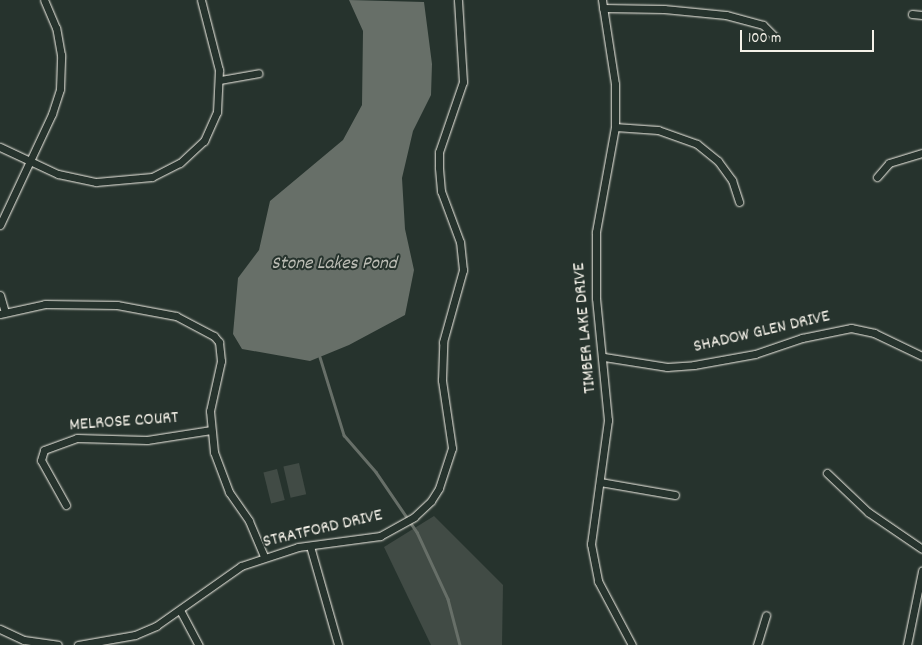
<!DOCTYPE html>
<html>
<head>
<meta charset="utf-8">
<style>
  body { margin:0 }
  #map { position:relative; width:922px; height:645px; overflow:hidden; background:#26332d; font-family:Dekko,sans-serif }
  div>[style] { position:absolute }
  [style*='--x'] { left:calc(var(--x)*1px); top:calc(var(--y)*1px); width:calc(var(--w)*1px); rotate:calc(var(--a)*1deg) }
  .green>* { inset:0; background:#414b45; transform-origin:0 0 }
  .water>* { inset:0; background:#676f68 }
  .stream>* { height:2.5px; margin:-1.25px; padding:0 1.25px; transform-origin:1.25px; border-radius:1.25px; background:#676f68 }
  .roads { filter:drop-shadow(0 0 1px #f4f1e8) drop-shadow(0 0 1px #f4f1e8) }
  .minor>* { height:7px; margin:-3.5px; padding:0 3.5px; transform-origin:3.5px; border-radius:3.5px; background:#26332d }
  span { translate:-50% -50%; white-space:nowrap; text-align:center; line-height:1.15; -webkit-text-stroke:4px #26332d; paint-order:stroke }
  .street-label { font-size:18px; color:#f4f1e8 }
  .water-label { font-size:19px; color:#bcbdb5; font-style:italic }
  .scale { position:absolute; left:740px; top:30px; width:134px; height:22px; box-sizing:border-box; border:2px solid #f4f1e8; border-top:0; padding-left:6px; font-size:15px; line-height:18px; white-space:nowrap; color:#f4f1e8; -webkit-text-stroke:4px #26332d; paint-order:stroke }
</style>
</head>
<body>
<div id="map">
  <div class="green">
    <i style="left:299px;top:463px;width:32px;height:16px;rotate:77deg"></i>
    <i style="left:277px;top:469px;width:32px;height:14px;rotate:76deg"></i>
    <i style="clip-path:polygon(434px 516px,503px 585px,502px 645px,431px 645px,384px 547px)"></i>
  </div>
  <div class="water">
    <i style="clip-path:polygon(349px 0,424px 2px,432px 64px,431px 95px,413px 131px,402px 178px,405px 229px,414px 270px,405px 315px,349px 345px,310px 361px,242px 349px,233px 334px,238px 278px,259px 250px,270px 201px,343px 140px,362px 105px,363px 31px)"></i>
  </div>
  <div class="stream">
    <i style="--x:320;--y:357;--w:82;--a:72.9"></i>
    <i style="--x:344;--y:435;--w:49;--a:49.1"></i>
    <i style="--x:376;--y:472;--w:73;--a:55.7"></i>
    <i style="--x:417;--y:532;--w:74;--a:65.2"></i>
    <i style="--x:448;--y:599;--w:48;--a:75.4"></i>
  </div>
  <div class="roads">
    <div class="minor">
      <i style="--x:602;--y:0;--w:85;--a:81.2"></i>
      <i style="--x:615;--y:84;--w:43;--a:90"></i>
      <i style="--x:615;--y:127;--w:107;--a:100.3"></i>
      <i style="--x:596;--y:232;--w:66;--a:90"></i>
      <i style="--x:596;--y:298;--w:123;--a:84.4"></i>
      <i style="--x:608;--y:420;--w:125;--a:97.8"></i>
      <i style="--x:591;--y:544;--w:38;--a:79"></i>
      <i style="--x:598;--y:581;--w:72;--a:62"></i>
      <i style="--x:603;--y:8;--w:61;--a:0.9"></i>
      <i style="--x:664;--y:9;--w:62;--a:5.5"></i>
      <i style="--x:726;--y:15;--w:38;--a:15"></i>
      <i style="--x:763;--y:25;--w:17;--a:45"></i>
      <i style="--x:912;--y:14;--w:10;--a:6"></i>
      <i style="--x:220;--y:80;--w:39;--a:-10"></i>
      <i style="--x:615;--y:127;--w:43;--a:4"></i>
      <i style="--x:658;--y:130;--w:41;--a:19.7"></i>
      <i style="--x:697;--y:144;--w:27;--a:39"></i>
      <i style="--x:718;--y:161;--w:24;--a:54"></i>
      <i style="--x:732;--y:180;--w:23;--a:72"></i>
      <i style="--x:0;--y:147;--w:64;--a:25"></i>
      <i style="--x:58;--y:174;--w:39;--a:12"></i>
      <i style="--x:96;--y:182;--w:56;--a:-5.1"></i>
      <i style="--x:152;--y:177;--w:31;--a:-27"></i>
      <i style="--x:180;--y:163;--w:33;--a:-43"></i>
      <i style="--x:204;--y:141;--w:32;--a:-66"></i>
      <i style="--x:217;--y:112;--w:42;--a:-87.3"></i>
      <i style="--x:219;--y:70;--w:72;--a:-104.4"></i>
      <i style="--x:877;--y:177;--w:18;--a:-49"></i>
      <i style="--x:889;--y:163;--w:34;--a:-17"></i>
      <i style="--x:0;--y:225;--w:123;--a:-64.9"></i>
      <i style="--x:52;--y:114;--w:26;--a:-72"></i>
      <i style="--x:60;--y:89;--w:34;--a:-88"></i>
      <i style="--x:61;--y:55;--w:27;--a:-100"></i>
      <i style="--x:56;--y:28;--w:30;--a:-113"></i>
      <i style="--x:0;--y:295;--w:18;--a:74"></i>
      <i style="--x:0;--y:314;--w:46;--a:-12.5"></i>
      <i style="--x:45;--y:304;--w:72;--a:0.8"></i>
      <i style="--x:117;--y:305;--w:60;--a:10.6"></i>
      <i style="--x:176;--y:316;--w:43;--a:27.8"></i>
      <i style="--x:214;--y:336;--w:8;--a:50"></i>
      <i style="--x:219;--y:342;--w:19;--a:84"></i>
      <i style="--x:221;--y:361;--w:51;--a:102.4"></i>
      <i style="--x:210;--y:411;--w:41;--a:84.4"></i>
      <i style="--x:214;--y:452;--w:43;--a:69.4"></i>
      <i style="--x:229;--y:492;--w:35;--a:55"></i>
      <i style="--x:249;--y:521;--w:39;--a:67"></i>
      <i style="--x:604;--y:357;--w:64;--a:9"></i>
      <i style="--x:667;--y:367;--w:27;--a:-4"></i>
      <i style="--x:694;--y:365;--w:62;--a:-10.2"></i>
      <i style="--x:755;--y:354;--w:50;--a:-18.8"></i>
      <i style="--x:802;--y:338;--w:50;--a:-11.5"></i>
      <i style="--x:851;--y:328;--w:24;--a:12"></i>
      <i style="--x:874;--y:333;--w:53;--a:25.6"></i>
      <i style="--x:827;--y:473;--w:57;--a:43.6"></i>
      <i style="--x:868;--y:512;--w:65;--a:34.4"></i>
      <i style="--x:600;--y:482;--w:76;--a:9.8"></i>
      <i style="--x:66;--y:505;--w:51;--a:-119.1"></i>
      <i style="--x:41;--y:460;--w:10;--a:-73"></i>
      <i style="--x:44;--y:450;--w:35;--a:-20"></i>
      <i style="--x:77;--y:438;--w:70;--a:1.6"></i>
      <i style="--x:147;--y:440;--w:65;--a:-8.9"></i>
      <i style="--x:310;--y:546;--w:102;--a:74.1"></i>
      <i style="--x:180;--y:610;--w:40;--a:62"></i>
      <i style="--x:0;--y:629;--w:26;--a:25"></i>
      <i style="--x:24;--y:640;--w:34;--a:8"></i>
      <i style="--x:78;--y:645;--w:58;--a:-10"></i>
      <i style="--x:135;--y:635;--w:23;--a:-23"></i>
      <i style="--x:156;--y:626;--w:104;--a:-35.2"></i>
      <i style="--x:241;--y:566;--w:60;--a:-18.4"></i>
      <i style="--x:298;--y:547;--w:83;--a:-7.6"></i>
      <i style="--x:380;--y:536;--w:39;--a:-29"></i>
      <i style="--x:414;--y:517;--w:23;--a:-43"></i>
      <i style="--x:431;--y:501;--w:15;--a:-58"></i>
      <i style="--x:439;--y:488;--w:42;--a:-72"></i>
      <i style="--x:452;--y:448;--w:69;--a:-98.4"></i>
      <i style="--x:442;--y:380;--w:38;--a:-88"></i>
      <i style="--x:443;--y:342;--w:75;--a:-74.5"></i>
      <i style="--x:463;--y:270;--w:28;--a:-96"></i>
      <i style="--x:460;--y:242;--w:54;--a:-110.4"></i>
      <i style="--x:441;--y:191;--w:24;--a:-95"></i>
      <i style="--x:439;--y:167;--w:15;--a:-90"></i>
      <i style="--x:439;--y:152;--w:74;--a:-71.1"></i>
      <i style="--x:463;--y:82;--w:82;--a:-93.5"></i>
      <i style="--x:757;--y:645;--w:31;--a:-73"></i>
      <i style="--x:907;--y:645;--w:76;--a:-78.5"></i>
    </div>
  </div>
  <div class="street-label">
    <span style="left:586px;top:328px;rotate:-95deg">TIMBER LAKE DRIVE</span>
    <span style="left:762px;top:333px;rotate:-13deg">SHADOW GLEN DRIVE</span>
    <span style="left:124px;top:423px;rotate:-4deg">MELROSE COURT</span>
    <span style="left:323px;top:530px;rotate:-13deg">STRATFORD DRIVE</span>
  </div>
  <div class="water-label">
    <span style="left:334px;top:265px">Stone Lakes Pond</span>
  </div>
  <div class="scale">100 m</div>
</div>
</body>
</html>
